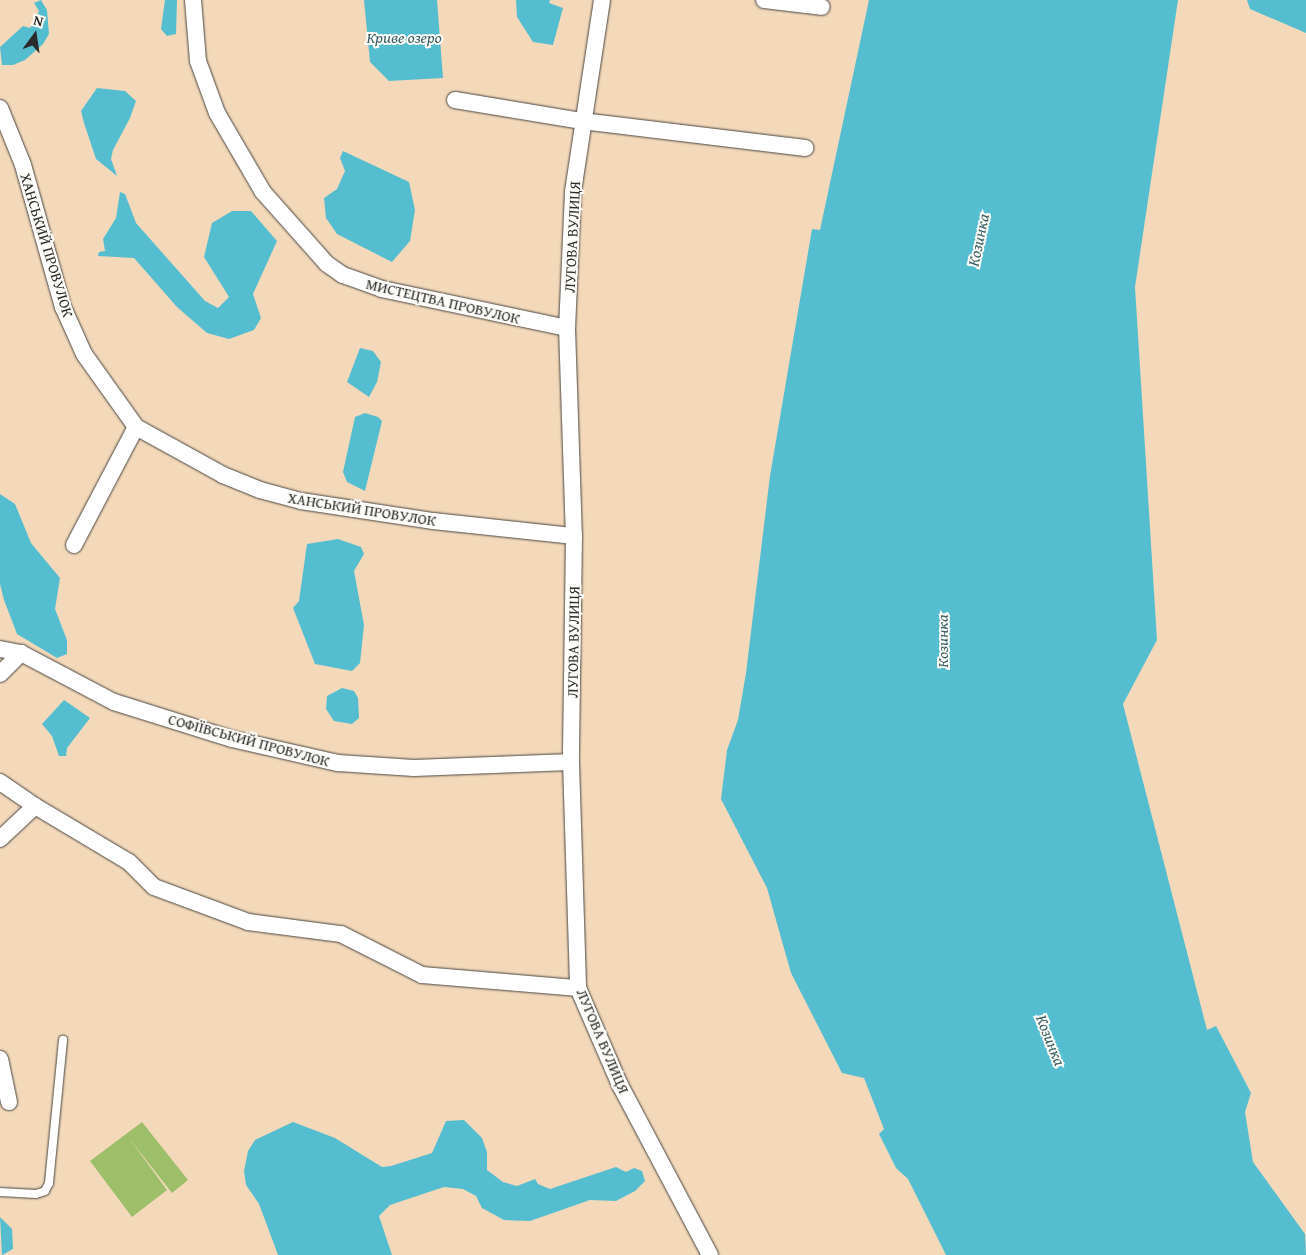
<!DOCTYPE html>
<html>
<head>
<meta charset="utf-8">
<style>
  body { margin:0 }
  #map { position:relative; width:1306px; height:1255px; overflow:hidden; background:#f3d9ba; font-family:"Gentium Book Plus",serif }
  div>[style] { position:absolute }
  [style*='--x'] { left:calc(var(--x)*1px); top:calc(var(--y)*1px); width:calc(var(--w)*1px); rotate:calc(var(--a)*1deg) }
  .green>* { inset:0; background:#9dbf69 }
  .water>* { inset:0; background:#54bed0 }
  .roads { filter:drop-shadow(0 0 1px #494540) drop-shadow(0 0 1px #494540) }
  .lane>* { height:8px; margin:-4px; padding:0 4px; transform-origin:4px; border-radius:4px; background:#fff }
  .street>* { height:16px; margin:-8px; padding:0 8px; transform-origin:8px; border-radius:8px; background:#fff }
  span { translate:-50% -50%; white-space:nowrap; text-align:center; line-height:1.15; -webkit-text-stroke:4px #fdfcf7; paint-order:stroke }
  .street-label { font-size:15px; color:#2b2b2b }
  .water-label { font-size:16px; color:#395e65; font-style:italic }
  .north { position:absolute; left:10px; top:10px; width:50px; height:50px; -webkit-text-stroke:4px #fdfcf7; paint-order:stroke; rotate:14deg; font-size:14px; font-weight:700; line-height:20px; text-align:center; color:#2b2b2b }
  .north::after { content:''; display:block; margin:auto; width:18px; height:22px; background:#2b2b2b; clip-path:polygon(50% 0,100% 100%,50% 72%,0 100%) }
</style>
</head>
<body>
<div id="map">
  <div class="green">
    <i style="clip-path:polygon(142px 1122px,188px 1180px,172px 1193px,128px 1137px,167px 1190px,132px 1217px,90px 1161px)"></i>
  </div>
  <div class="water">
    <i style="clip-path:polygon(41px 0,47px 10px,49px 34px,43px 44px,25px 60px,13px 65px,2px 65px,0 47px,23px 26px,30px 28px,39px 11px,34px 3px)"></i>
    <i style="clip-path:polygon(165px 0,177px 0,176px 34px,167px 36px,161px 29px)"></i>
    <i style="clip-path:polygon(364px 0,437px 0,443px 78px,389px 81px,370px 62px)"></i>
    <i style="clip-path:polygon(516px 0,550px 0,549px 3px,563px 8px,553px 45px,533px 42px,517px 17px)"></i>
    <i style="clip-path:polygon(869px 0,1178px 0,1135px 287px,1157px 640px,1123px 704px,1207px 1030px,1216px 1026px,1251px 1093px,1245px 1112px,1253px 1162px,1305px 1234px,1306px 1255px,946px 1255px,908px 1179px,896px 1168px,879px 1134px,884px 1129px,864px 1078px,842px 1073px,791px 973px,767px 888px,721px 799px,727px 750px,738px 720px,746px 673px,770px 476px,812px 229px,820px 230px)"></i>
    <i style="clip-path:polygon(1247px 0,1306px 0,1306px 33px,1250px 9px)"></i>
    <i style="clip-path:polygon(97px 88px,125px 91px,136px 101px,130px 118px,113px 150px,111px 159px,117px 176px,96px 159px,84px 123px,81px 111px)"></i>
    <i style="clip-path:polygon(343px 151px,409px 182px,415px 210px,410px 241px,392px 262px,337px 234px,326px 218px,324px 198px,337px 189px,345px 171px,340px 158px)"></i>
    <i style="clip-path:polygon(120px 192px,125px 194px,136px 223px,205px 301px,218px 308px,229px 297px,204px 257px,212px 223px,232px 211px,251px 211px,277px 241px,253px 294px,261px 318px,254px 330px,229px 339px,207px 333px,177px 307px,134px 258px,98px 256px,99px 252px,105px 251px,103px 239px,116px 218px)"></i>
    <i style="clip-path:polygon(360px 348px,373px 351px,381px 362px,377px 382px,369px 397px,347px 382px)"></i>
    <i style="clip-path:polygon(365px 413px,378px 417px,382px 421px,365px 491px,347px 482px,343px 472px,355px 417px)"></i>
    <i style="clip-path:polygon(0 494px,15px 504px,31px 543px,60px 578px,55px 609px,67px 640px,67px 654px,57px 658px,17px 634px,4px 600px,0 584px)"></i>
    <i style="clip-path:polygon(338px 539px,361px 547px,364px 554px,354px 571px,364px 625px,360px 663px,352px 671px,315px 664px,293px 608px,299px 601px,307px 544px)"></i>
    <i style="clip-path:polygon(342px 688px,354px 691px,358px 698px,359px 718px,352px 724px,334px 721px,326px 709px,327px 696px)"></i>
    <i style="clip-path:polygon(64px 700px,90px 718px,67px 748px,66px 756px,59px 756px,52px 736px,42px 724px)"></i>
    <i style="clip-path:polygon(464px 1120px,482px 1138px,487px 1152px,487px 1170px,503px 1182px,517px 1186px,535px 1179px,538px 1184px,550px 1189px,616px 1167px,626px 1172px,634px 1168px,642px 1171px,645px 1181px,635px 1191px,616px 1201px,590px 1200px,530px 1221px,504px 1220px,482px 1208px,476px 1196px,463px 1189px,444px 1187px,390px 1205px,379px 1216px,392px 1255px,278px 1255px,259px 1204px,246px 1185px,244px 1171px,248px 1151px,255px 1140px,293px 1122px,335px 1138px,382px 1167px,391px 1166px,432px 1153px,446px 1121px)"></i>
    <i style="clip-path:polygon(0 1217px,12px 1229px,13px 1249px,2px 1255px)"></i>
  </div>
  <div class="roads">
    <div class="lane">
      <i style="--x:0;--y:1192;--w:36;--a:3"></i>
      <i style="--x:36;--y:1194;--w:9;--a:-18"></i>
      <i style="--x:45;--y:1191;--w:9;--a:-63"></i>
      <i style="--x:49;--y:1183;--w:144;--a:-84.4"></i>
    </div>
    <div class="street">
      <i style="--x:193;--y:0;--w:61;--a:85.3"></i>
      <i style="--x:198;--y:61;--w:55;--a:69.9"></i>
      <i style="--x:217;--y:113;--w:91;--a:59.8"></i>
      <i style="--x:263;--y:192;--w:96;--a:48.4"></i>
      <i style="--x:327;--y:264;--w:19;--a:35"></i>
      <i style="--x:343;--y:275;--w:41;--a:19.7"></i>
      <i style="--x:382;--y:289;--w:189;--a:11.9"></i>
      <i style="--x:602;--y:0;--w:194;--a:98.6"></i>
      <i style="--x:573;--y:192;--w:136;--a:92.5"></i>
      <i style="--x:567;--y:328;--w:208;--a:88.1"></i>
      <i style="--x:574;--y:536;--w:226;--a:90.8"></i>
      <i style="--x:571;--y:762;--w:226;--a:88.2"></i>
      <i style="--x:578;--y:988;--w:106;--a:66.6"></i>
      <i style="--x:620;--y:1085;--w:192;--a:62.1"></i>
      <i style="--x:764;--y:0;--w:58;--a:6.9"></i>
      <i style="--x:455;--y:100;--w:129;--a:9.4"></i>
      <i style="--x:582;--y:121;--w:225;--a:6.9"></i>
      <i style="--x:0;--y:108;--w:61;--a:68"></i>
      <i style="--x:23;--y:165;--w:148;--a:74.3"></i>
      <i style="--x:63;--y:307;--w:51;--a:65.9"></i>
      <i style="--x:84;--y:354;--w:90;--a:54.5"></i>
      <i style="--x:136;--y:427;--w:99;--a:28.9"></i>
      <i style="--x:223;--y:475;--w:40;--a:22"></i>
      <i style="--x:260;--y:490;--w:42;--a:15"></i>
      <i style="--x:301;--y:501;--w:134;--a:8.6"></i>
      <i style="--x:433;--y:521;--w:142;--a:6.1"></i>
      <i style="--x:74;--y:545;--w:133;--a:-62.3"></i>
      <i style="--x:0;--y:649;--w:21;--a:11"></i>
      <i style="--x:21;--y:653;--w:105;--a:27.8"></i>
      <i style="--x:114;--y:702;--w:124;--a:17.4"></i>
      <i style="--x:232;--y:739;--w:109;--a:12.8"></i>
      <i style="--x:338;--y:763;--w:76;--a:3.8"></i>
      <i style="--x:414;--y:768;--w:157;--a:-2.2"></i>
      <i style="--x:0;--y:674;--w:30;--a:-45"></i>
      <i style="--x:0;--y:782;--w:42;--a:34.4"></i>
      <i style="--x:0;--y:839;--w:48;--a:-43.3"></i>
      <i style="--x:35;--y:806;--w:109;--a:30.8"></i>
      <i style="--x:129;--y:862;--w:35;--a:45"></i>
      <i style="--x:154;--y:887;--w:100;--a:20.4"></i>
      <i style="--x:248;--y:922;--w:94;--a:7.4"></i>
      <i style="--x:341;--y:934;--w:91;--a:26.8"></i>
      <i style="--x:422;--y:975;--w:157;--a:4.8"></i>
      <i style="--x:0;--y:1059;--w:44;--a:78.2"></i>
    </div>
  </div>
  <div class="street-label">
    <span style="left:572px;top:237px;rotate:-87deg">ЛУГОВА ВУЛИЦЯ</span>
    <span style="left:47px;top:245px;rotate:73deg">ХАНСЬКИЙ ПРОВУЛОК</span>
    <span style="left:443px;top:301px;rotate:13deg">МИСТЕЦТВА ПРОВУЛОК</span>
    <span style="left:362px;top:509px;rotate:9deg">ХАНСЬКИЙ ПРОВУЛОК</span>
    <span style="left:573px;top:642px;rotate:-89deg">ЛУГОВА ВУЛИЦЯ</span>
    <span style="left:249px;top:740px;rotate:15deg">СОФІЇВСЬКИЙ ПРОВУЛОК</span>
    <span style="left:603px;top:1041px;rotate:67deg">ЛУГОВА ВУЛИЦЯ</span>
  </div>
  <div class="water-label">
    <span style="left:404px;top:37px">Криве озеро</span>
    <span style="left:978px;top:240px;rotate:-78deg">Козинка</span>
    <span style="left:942px;top:641px;rotate:-90deg">Козинка</span>
    <span style="left:1051px;top:1040px;rotate:68deg">Козинка</span>
  </div>
  <div class="north">N</div>
</div>
</body>
</html>
